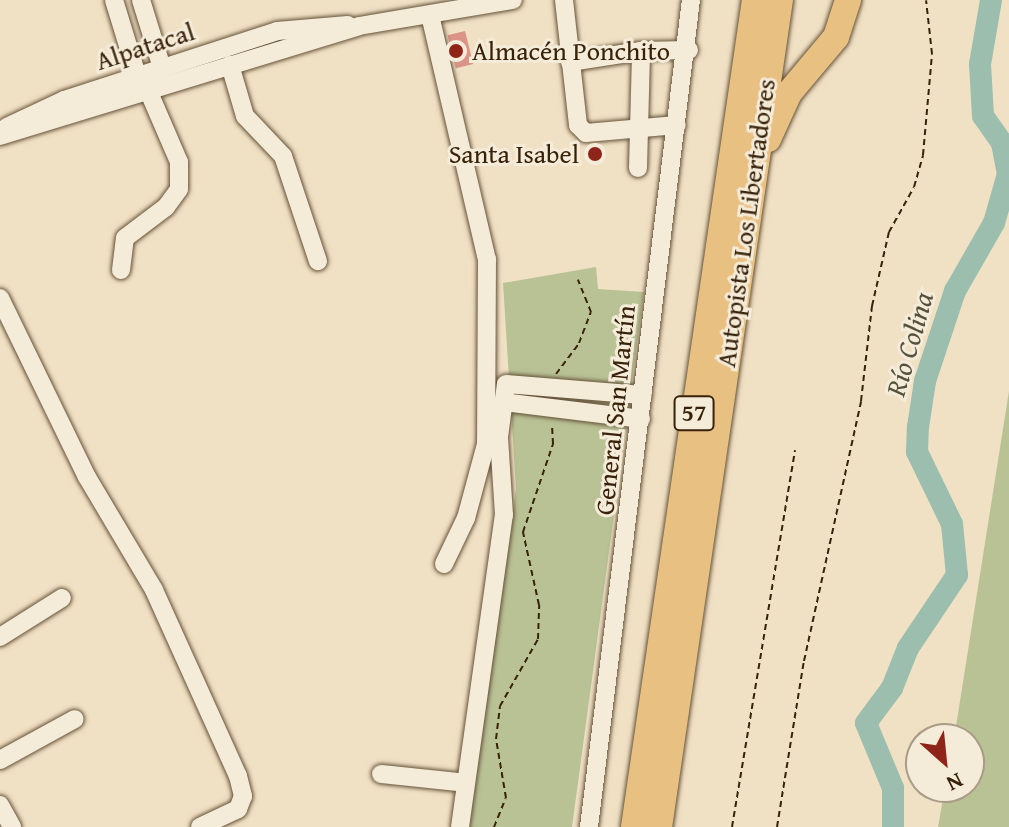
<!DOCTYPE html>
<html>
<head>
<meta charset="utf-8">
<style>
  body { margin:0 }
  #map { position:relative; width:1009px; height:827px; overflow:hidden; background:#f0e0c4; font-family:"Gentium Book Plus",serif }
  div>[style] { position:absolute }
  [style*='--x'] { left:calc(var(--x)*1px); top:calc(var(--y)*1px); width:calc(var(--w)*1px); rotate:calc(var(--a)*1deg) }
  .green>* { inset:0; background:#b9c295 }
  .river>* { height:22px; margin:-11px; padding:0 11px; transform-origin:11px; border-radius:11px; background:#9bbeae }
  .building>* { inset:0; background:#da9386; transform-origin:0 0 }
  .path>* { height:2px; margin-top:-1px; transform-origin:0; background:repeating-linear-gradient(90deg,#372209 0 6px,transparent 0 10px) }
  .roads { filter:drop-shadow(0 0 2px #655238) drop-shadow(0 0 2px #655238) }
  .minor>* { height:18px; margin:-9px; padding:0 9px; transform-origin:9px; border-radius:9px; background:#f5ebd9 }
  .highway>* { height:26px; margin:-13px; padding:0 13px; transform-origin:13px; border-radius:13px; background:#e8c082 }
  .dots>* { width:22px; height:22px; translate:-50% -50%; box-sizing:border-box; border:4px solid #f5ebd9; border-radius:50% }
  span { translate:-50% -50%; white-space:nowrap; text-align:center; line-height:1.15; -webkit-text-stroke:6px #f5ebd9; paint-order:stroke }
  .shield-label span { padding:2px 6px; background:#f5ebd9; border:2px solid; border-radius:6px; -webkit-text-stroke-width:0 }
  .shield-label { font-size:24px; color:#372209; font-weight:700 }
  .street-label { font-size:26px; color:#372209 }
  .poi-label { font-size:26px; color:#372209 }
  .left { translate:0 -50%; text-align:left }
  .right { translate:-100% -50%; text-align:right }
  .water-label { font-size:28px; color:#55513b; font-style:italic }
  .north { position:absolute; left:905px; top:723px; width:80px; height:80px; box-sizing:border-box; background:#f5ebd9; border:2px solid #a99b86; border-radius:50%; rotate:153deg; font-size:22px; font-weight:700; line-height:32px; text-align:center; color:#372209 }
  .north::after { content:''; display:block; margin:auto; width:28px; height:36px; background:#8f2418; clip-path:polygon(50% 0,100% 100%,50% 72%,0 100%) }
</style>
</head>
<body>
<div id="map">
  <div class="green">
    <i style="clip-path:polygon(596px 267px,598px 289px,644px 292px,572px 827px,469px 827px,516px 489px,503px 283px)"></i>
    <i style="clip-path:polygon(1009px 391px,1009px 827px,938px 827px,945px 787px,969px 787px,969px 739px,954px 739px)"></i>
  </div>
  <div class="river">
    <i style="--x:893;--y:827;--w:39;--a:-90"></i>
    <i style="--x:893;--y:788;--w:70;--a:-112.6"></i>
    <i style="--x:866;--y:723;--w:44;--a:-53.4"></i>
    <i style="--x:892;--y:688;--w:43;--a:-68.2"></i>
    <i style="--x:908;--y:648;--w:88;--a:-56.1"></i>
    <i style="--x:957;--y:575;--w:51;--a:-95.6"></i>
    <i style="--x:952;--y:524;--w:80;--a:-115.9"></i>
    <i style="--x:917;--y:452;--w:25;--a:-88"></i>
    <i style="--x:918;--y:427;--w:47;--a:-81.3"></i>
    <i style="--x:925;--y:381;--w:95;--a:-71.6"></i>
    <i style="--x:955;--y:291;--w:78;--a:-60.2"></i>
    <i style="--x:994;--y:223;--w:51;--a:-74.1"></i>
    <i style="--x:1008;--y:174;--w:32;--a:-101"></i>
    <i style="--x:1002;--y:143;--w:33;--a:-125"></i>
    <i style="--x:983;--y:116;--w:52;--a:-93.3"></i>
    <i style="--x:980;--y:64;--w:65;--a:-80.2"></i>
  </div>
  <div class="building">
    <i style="left:465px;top:31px;width:34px;height:18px;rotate:76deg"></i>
  </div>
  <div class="path">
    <i style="--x:556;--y:374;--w:39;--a:-53"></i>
    <i style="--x:579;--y:343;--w:33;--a:-69"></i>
    <i style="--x:591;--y:312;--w:35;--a:-112"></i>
    <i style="--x:494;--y:827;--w:31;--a:-68"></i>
    <i style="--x:506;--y:798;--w:60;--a:-99.6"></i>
    <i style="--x:496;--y:739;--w:33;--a:-83"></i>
    <i style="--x:500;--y:706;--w:77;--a:-60.4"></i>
    <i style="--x:538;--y:639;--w:34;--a:-88"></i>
    <i style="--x:539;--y:605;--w:75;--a:-102.4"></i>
    <i style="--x:523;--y:532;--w:93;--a:-71.2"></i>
    <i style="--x:553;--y:444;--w:20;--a:-93"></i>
    <i style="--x:732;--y:827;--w:382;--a:-80.5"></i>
    <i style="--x:777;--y:827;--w:168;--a:-80.8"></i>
    <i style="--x:804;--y:661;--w:266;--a:-77.6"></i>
    <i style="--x:861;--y:401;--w:96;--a:-83.4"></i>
    <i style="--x:872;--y:306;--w:76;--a:-77.1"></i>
    <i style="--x:889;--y:232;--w:51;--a:-60.9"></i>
    <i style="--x:914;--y:187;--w:33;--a:-74"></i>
    <i style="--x:923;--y:155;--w:101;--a:-84.9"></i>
    <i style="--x:932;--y:54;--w:54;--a:-96.3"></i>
  </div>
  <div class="roads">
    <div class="minor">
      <i style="--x:114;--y:0;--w:78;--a:73"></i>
      <i style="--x:141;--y:0;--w:71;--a:72.8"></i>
      <i style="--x:564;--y:0;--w:126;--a:83.6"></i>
      <i style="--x:578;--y:125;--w:11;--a:45"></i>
      <i style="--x:586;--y:133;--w:91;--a:-5"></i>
      <i style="--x:430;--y:15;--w:251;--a:76.9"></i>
      <i style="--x:487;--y:259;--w:185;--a:90.3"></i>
      <i style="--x:486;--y:444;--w:77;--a:105.1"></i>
      <i style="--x:466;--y:518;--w:51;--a:115.6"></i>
      <i style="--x:570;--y:62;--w:72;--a:-8.8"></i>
      <i style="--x:641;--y:51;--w:48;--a:-1.2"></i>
      <i style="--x:230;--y:65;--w:53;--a:73.6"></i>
      <i style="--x:245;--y:116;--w:55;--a:46.5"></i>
      <i style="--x:283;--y:156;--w:111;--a:71.6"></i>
      <i style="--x:7;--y:127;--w:63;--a:-25.3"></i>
      <i style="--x:64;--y:100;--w:224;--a:-17.9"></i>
      <i style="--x:277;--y:31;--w:71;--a:-4.8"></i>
      <i style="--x:0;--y:136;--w:375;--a:-17"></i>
      <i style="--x:359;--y:26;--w:156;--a:-9.6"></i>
      <i style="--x:638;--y:168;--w:117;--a:-88.5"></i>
      <i style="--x:121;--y:270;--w:32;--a:-83"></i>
      <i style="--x:125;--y:238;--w:51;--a:-37.1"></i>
      <i style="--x:166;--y:207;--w:22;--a:-54"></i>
      <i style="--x:179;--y:189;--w:27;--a:-90"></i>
      <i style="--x:179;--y:162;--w:78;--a:-113.3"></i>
      <i style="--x:0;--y:298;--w:199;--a:64.1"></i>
      <i style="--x:87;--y:477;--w:131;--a:59.3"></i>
      <i style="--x:154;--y:590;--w:204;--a:65.7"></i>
      <i style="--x:238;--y:776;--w:21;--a:76"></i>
      <i style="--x:243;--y:796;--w:14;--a:111"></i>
      <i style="--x:238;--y:809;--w:42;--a:154.7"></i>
      <i style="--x:503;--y:402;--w:139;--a:7"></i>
      <i style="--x:0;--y:637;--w:73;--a:-32.2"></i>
      <i style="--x:0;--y:760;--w:85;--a:-28.7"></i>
      <i style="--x:381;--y:774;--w:85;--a:6"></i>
      <i style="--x:0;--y:805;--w:25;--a:61"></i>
      <i style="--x:460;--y:827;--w:315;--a:-82"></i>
      <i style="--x:504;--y:515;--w:78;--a:-93.7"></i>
      <i style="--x:499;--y:437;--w:53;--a:-82.5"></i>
      <i style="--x:506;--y:384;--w:137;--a:4.6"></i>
      <i style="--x:589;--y:827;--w:833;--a:-82.97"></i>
    </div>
    <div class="highway">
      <i style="--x:768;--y:139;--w:51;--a:-65.5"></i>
      <i style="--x:789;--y:93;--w:73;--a:-50"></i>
      <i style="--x:836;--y:37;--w:39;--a:-72"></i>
      <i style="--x:634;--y:827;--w:836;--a:-81.68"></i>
      <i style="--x:659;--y:827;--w:836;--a:-81.68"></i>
    </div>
  </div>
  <div class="dots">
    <i style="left:456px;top:51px;background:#8f2418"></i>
    <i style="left:595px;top:154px;background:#8f2418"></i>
  </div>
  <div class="shield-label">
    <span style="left:694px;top:413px">57</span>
  </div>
  <div class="street-label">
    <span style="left:145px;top:46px;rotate:-18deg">Alpatacal</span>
    <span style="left:746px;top:223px;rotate:-82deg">Autopista Los Libertadores</span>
    <span style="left:615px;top:410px;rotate:-84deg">General San Martín</span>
  </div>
  <div class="poi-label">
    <span class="left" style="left:472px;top:51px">Almacén Ponchito</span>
    <span class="right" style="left:579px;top:154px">Santa Isabel</span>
  </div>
  <div class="water-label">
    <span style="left:909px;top:344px;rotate:-74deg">Río Colina</span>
  </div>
  <div class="north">N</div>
</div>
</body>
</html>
